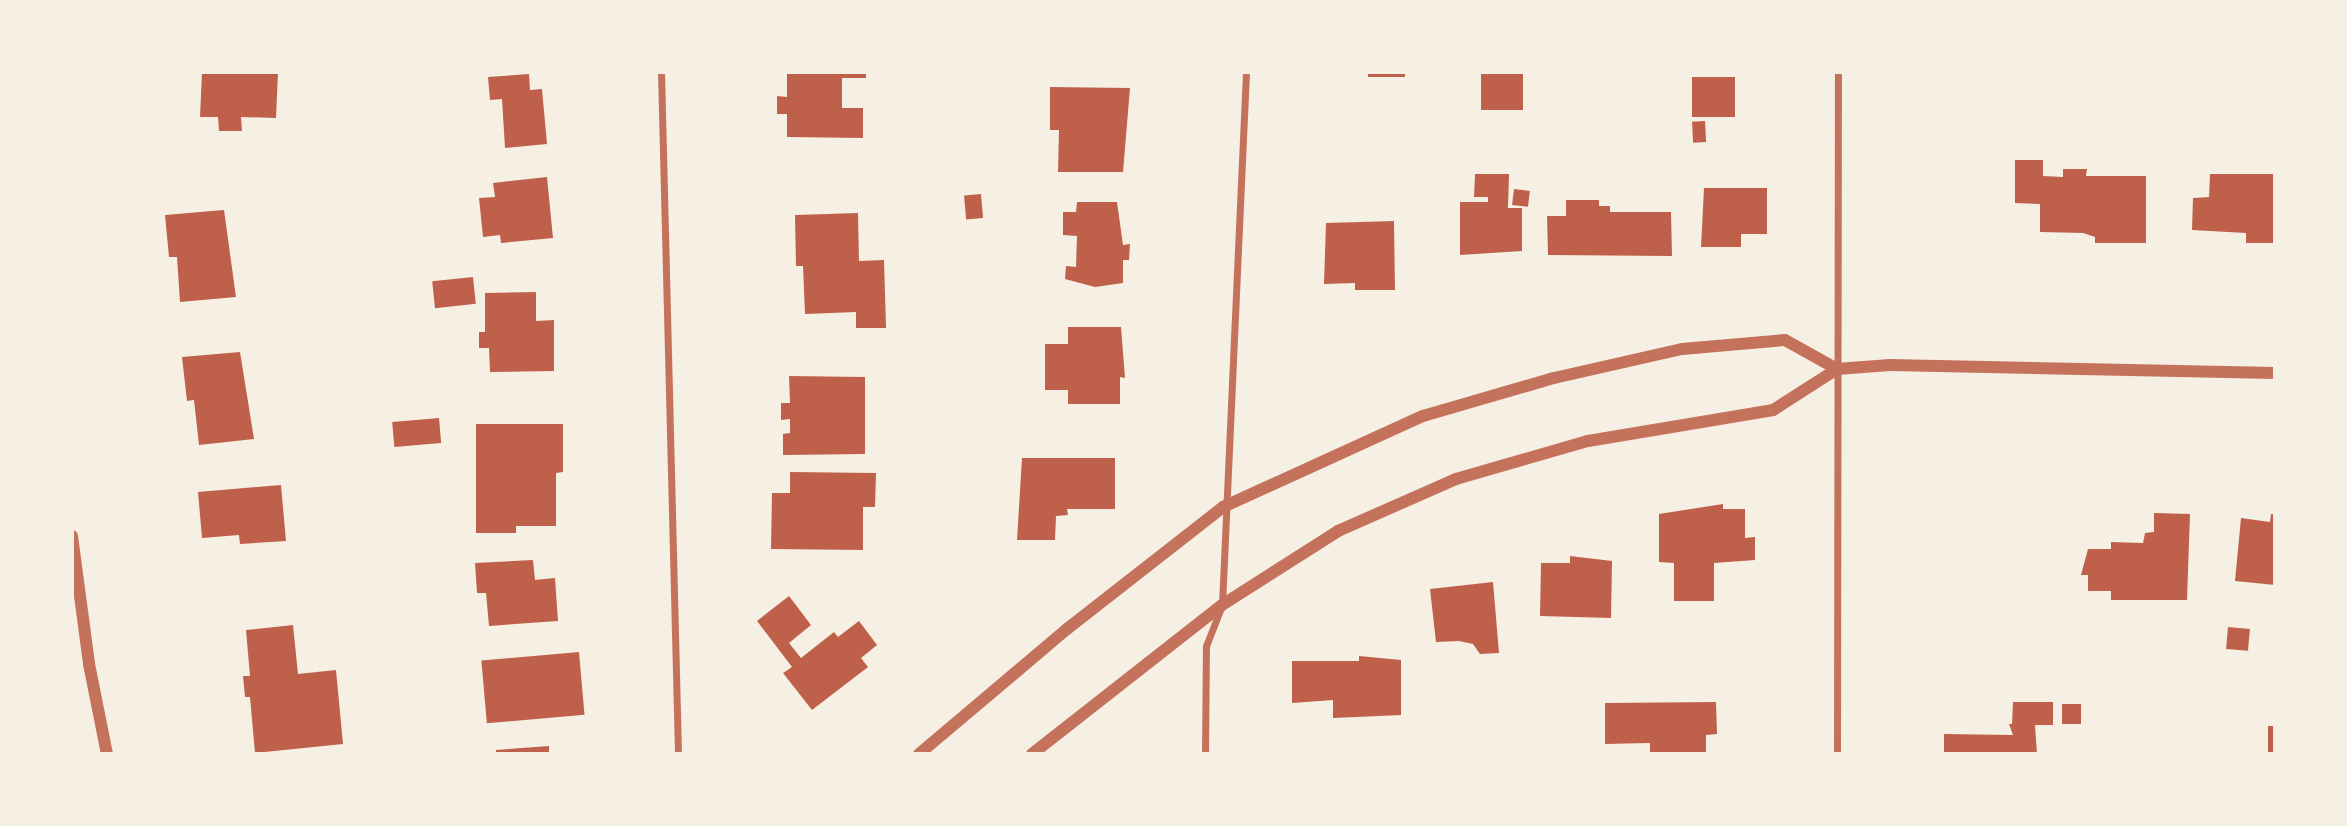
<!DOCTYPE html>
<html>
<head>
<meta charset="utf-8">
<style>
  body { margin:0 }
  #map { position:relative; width:2347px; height:826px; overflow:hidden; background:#f6efe4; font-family:Poppins,sans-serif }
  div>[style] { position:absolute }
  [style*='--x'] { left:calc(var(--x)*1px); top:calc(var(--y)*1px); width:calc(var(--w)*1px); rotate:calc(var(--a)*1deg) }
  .building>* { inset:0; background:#bf614a; transform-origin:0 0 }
  .minor>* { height:7px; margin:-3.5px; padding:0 3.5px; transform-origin:3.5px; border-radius:3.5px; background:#c5725c }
  .tertiary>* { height:12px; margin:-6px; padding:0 6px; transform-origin:6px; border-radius:6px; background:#c5725c }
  span { translate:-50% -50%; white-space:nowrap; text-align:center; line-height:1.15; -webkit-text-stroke:5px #f6efe4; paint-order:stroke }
  .frame { position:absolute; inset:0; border:74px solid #f6efe4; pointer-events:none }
</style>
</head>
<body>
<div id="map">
  <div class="building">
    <i style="clip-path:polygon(202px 72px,278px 72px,276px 118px,241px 117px,242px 131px,219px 131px,218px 117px,200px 117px)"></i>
    <i style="clip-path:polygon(787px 72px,866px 72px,866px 78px,842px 78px,842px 108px,863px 108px,863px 138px,787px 137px,787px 114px,777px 114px,777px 96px,787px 97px)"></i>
    <i style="left:1368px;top:72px;width:37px;height:5px"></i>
    <i style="left:1481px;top:72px;width:42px;height:38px"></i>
    <i style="clip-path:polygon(529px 74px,530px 90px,542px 89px,547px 144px,505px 148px,502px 99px,490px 100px,488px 77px)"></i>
    <i style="left:1692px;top:77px;width:43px;height:40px"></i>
    <i style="clip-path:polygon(1050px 87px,1130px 88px,1123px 172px,1058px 172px,1059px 130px,1050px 130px)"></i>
    <i style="left:1705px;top:121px;width:21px;height:13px;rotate:87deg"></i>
    <i style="clip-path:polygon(2015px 160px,2043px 160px,2043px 176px,2063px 177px,2063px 169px,2087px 169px,2086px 176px,2146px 176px,2146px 243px,2095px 243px,2095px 237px,2083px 233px,2040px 232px,2040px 204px,2015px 203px)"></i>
    <i style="clip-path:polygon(1475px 174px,1509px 174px,1508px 208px,1522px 208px,1522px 251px,1460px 255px,1460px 202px,1488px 202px,1488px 197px,1474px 197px)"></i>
    <i style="clip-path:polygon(2210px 174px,2275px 174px,2275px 243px,2246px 243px,2246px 233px,2192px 230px,2193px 198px,2209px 197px)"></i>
    <i style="clip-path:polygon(547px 177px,553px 238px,501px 243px,500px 235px,483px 237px,479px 198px,495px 197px,493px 183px)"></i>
    <i style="clip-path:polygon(1704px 188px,1767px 188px,1767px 234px,1741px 234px,1741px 247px,1701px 247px)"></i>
    <i style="left:1514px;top:189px;width:16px;height:16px;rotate:7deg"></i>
    <i style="left:981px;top:194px;width:24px;height:17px;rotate:85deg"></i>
    <i style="clip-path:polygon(1566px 200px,1599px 200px,1599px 206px,1610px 206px,1610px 212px,1671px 212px,1672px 256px,1548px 255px,1547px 216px,1566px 216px)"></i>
    <i style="clip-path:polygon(1077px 202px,1117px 202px,1123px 245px,1130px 244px,1129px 260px,1123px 260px,1123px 283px,1095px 287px,1065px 279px,1066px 266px,1076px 267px,1077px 236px,1063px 235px,1063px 212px,1076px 212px)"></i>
    <i style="clip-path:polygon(224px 210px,236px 297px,180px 302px,177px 257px,169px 257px,165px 215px)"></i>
    <i style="clip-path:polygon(858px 213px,859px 261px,884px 260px,886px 328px,856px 328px,856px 312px,805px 314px,803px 266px,796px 266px,795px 215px)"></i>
    <i style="clip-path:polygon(1394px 221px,1395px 290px,1355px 290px,1355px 283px,1324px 284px,1326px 223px)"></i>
    <i style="left:473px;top:277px;width:27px;height:41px;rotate:84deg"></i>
    <i style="clip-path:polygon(536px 292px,536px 321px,554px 320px,554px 371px,490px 372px,489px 348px,479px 348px,479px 332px,485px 332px,485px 293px)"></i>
    <i style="clip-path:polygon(1068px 327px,1121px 327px,1125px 378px,1120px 377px,1120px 404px,1068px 404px,1068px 390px,1045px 390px,1045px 344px,1068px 344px)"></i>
    <i style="clip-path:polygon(240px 352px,254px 439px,199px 445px,194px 400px,187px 401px,182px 357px)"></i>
    <i style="clip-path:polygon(789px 376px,865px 377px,865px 454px,783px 455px,783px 434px,790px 433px,790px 419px,781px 420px,781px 403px,790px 403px)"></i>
    <i style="left:439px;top:418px;width:25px;height:47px;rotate:85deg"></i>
    <i style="clip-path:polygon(476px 424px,563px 424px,563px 472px,556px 473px,556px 526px,516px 526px,516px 533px,476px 533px)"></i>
    <i style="clip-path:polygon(1022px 458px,1115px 458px,1115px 509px,1067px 509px,1068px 515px,1056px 516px,1055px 540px,1017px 540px)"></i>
    <i style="clip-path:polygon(790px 472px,876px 473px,875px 507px,863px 507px,863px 550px,771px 549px,772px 493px,790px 493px)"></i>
    <i style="clip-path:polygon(281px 485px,286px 541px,240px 544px,239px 535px,202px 538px,198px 492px)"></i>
    <i style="clip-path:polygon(1723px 504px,1723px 509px,1745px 509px,1745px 538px,1755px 537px,1755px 560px,1714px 563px,1714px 601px,1674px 601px,1674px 563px,1659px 562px,1659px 514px)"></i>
    <i style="clip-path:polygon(2154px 513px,2190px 514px,2187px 600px,2111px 600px,2111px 591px,2088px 591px,2088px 575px,2081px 575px,2088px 549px,2111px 549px,2111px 542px,2143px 543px,2145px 533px,2154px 532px)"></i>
    <i style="clip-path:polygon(2271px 514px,2275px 514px,2275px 585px,2235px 581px,2241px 518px,2270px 522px)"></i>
    <i style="clip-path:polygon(1570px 556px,1612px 561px,1611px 618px,1540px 616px,1541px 563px,1570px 563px)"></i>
    <i style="clip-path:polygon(533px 560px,535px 580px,555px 578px,558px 621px,489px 626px,486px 593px,477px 593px,475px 563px)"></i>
    <i style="clip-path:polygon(1493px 582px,1499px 653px,1480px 654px,1473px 644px,1459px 641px,1436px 642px,1430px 589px)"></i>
    <i style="clip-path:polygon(789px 596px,811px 625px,789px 643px,801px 658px,834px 632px,838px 637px,859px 621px,877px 645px,861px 658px,868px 667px,812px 710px,783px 673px,792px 667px,757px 621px)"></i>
    <i style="clip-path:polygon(293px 625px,298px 674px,336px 670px,343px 744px,255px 753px,250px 697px,245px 697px,243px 676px,250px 676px,246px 630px)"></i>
    <i style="left:2228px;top:627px;width:22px;height:22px;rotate:5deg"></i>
    <i style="left:579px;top:652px;width:63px;height:98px;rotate:85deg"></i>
    <i style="clip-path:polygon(1359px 656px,1401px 660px,1401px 715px,1333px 718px,1333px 700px,1292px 703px,1292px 661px,1359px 661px)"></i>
    <i style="clip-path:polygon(1716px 702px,1717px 734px,1706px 735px,1706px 754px,1650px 754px,1650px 743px,1605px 744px,1605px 703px)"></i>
    <i style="clip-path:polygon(2013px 702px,2053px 702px,2053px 725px,2035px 725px,2037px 754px,1944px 754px,1944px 734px,2013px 735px,2009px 724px,2012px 724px)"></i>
    <i style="left:2062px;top:704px;width:19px;height:20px"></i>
    <i style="left:2268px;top:726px;width:7px;height:28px"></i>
    <i style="clip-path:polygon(549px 746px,549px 754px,496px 754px,496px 750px)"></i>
  </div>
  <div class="minor">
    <i style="--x:661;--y:72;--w:682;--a:88.57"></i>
    <i style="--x:1205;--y:754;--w:108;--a:-89.5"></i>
    <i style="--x:1206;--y:646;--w:44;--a:-68.7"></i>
    <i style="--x:1222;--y:605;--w:534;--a:-87.42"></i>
    <i style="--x:1837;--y:754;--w:682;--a:-89.92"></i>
  </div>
  <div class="tertiary">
    <i style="--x:72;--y:536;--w:129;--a:82.4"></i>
    <i style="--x:89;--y:664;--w:92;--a:78.7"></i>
    <i style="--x:919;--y:754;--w:194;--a:-40.2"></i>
    <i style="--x:1067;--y:629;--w:198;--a:-38"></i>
    <i style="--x:1223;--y:507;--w:220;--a:-24.5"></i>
    <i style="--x:1423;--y:416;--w:136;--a:-16.2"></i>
    <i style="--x:1554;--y:378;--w:131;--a:-12.8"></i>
    <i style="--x:1682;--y:349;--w:103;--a:-5"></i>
    <i style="--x:1785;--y:340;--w:60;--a:29.1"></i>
    <i style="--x:1032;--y:754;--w:241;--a:-38.1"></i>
    <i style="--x:1222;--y:605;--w:138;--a:-32.5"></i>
    <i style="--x:1338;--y:531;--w:129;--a:-23.8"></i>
    <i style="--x:1456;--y:479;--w:137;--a:-16.1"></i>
    <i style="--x:1588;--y:441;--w:188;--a:-9.5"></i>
    <i style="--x:1773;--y:410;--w:76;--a:-32.6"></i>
    <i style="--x:1837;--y:369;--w:53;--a:-4.3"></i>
    <i style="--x:1890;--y:365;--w:385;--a:1.2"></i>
  </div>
  <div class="frame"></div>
</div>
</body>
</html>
